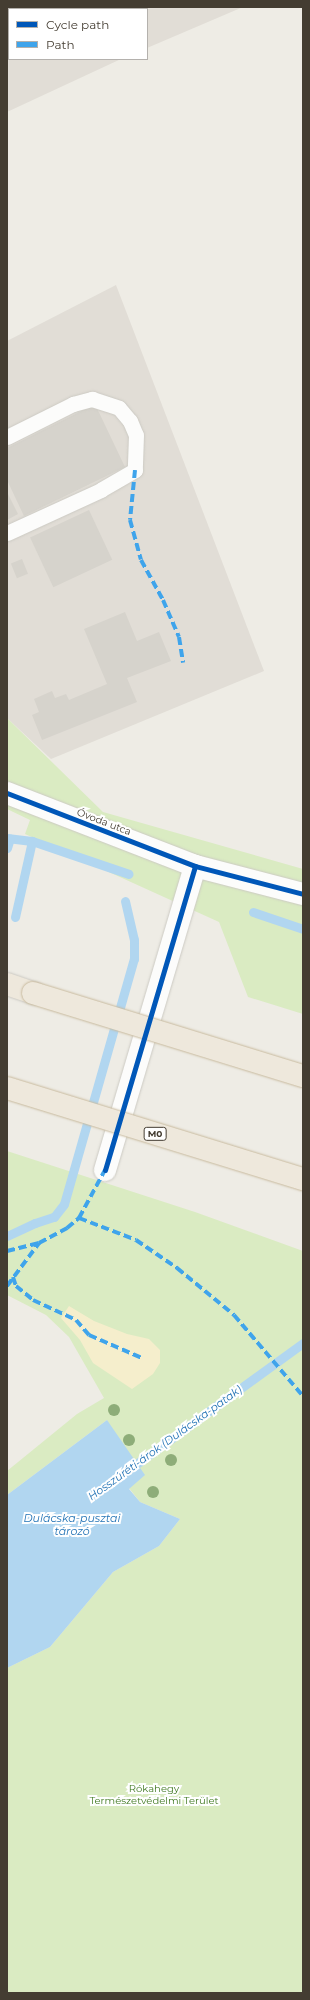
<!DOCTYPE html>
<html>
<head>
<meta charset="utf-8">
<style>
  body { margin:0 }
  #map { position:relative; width:310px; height:2000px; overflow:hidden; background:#eeece5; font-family:Montserrat,sans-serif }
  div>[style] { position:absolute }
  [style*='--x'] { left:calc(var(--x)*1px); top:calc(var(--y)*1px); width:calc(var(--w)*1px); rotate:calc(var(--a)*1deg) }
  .industrial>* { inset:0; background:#e1ddd6 }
  .green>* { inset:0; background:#daebc2 }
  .sand>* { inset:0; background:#f5eecc }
  .water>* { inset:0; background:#b1d6f0 }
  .stream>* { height:9px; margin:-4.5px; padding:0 4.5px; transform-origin:4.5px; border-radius:4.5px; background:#b1d6f0 }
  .building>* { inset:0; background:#d6d3cc; transform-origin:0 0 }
  .roads { filter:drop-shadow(0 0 1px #cccac3) drop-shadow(0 0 1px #cccac3) }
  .service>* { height:15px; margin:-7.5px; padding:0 7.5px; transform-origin:7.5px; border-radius:7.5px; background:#fcfcfb }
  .minor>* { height:22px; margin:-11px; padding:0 11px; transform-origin:11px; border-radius:11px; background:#fcfcfb }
  .trunk>* { height:22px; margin:-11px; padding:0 11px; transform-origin:11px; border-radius:11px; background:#eee8dc }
  .bridges { filter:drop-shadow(0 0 1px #c8ba9e) drop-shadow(0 0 1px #c8ba9e) }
  .trunk-bridge>* { height:22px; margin:-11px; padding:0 11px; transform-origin:11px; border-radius:11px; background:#eee8dc }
  .quiet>* { height:4px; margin-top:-2px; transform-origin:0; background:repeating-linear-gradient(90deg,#3fa4eb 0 8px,transparent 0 12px) }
  .cycleway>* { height:5px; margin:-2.5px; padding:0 2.5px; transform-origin:2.5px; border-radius:2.5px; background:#0057b8 }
  .trees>* { width:12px; height:12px; margin:-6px; border-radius:50%; background:#8ead79 }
  span { translate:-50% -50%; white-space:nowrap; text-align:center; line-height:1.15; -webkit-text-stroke:4px #fff; paint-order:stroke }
  .shield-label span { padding:1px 3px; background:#fff; border:1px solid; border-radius:3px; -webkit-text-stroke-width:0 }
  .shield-label { font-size:9px; color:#443d32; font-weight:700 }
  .street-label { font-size:10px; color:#443d32 }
  .park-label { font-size:10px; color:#3f7921 }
  .water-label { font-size:11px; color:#2474b6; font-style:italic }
  .frame { position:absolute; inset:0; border:8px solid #443d32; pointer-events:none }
  .legend { position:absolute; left:8px; top:8px; width:140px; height:52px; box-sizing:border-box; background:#fff; border:1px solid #b4b1ad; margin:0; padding:5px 7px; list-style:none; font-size:12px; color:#443d32 }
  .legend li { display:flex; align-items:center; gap:8px; height:20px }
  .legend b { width:20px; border:1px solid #b4b1ad }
</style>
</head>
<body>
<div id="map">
  <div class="industrial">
    <i style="clip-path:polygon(7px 7px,243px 7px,147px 48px,147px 9px,9px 9px,9px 59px,121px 59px,7px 112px)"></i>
    <i style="clip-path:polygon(116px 285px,264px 671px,51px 759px,7px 718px,7px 341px)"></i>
  </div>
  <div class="green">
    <i style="clip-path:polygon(7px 718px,103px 812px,303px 869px,303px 1014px,248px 997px,219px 922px,25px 834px,30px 820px,7px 809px)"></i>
    <i style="clip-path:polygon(7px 1151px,195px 1212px,303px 1251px,303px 1993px,7px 1993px,7px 1668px,50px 1647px,113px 1572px,159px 1546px,180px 1519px,140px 1502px,129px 1488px,107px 1420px,7px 1495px,7px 1471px,77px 1414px,104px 1398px,69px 1337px,46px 1315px,7px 1295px)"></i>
  </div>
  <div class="sand">
    <i style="clip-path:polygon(69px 1306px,94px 1321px,127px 1334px,149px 1339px,160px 1350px,160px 1363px,153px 1374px,132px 1389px,93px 1363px,80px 1340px,61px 1318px)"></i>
  </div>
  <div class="water">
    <i style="clip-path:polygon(107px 1420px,145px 1475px,129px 1489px,140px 1502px,180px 1519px,159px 1546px,113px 1572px,50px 1647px,7px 1668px,7px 1495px)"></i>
  </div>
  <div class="stream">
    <i style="--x:7;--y:838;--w:25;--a:7"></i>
    <i style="--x:32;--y:841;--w:102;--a:18.8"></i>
    <i style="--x:7;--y:848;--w:10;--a:-73"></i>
    <i style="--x:253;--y:912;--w:53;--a:18.8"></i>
    <i style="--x:15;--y:917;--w:78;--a:-77.4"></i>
    <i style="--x:7;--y:1236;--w:31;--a:-25"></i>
    <i style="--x:35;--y:1223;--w:20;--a:-18"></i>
    <i style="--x:54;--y:1217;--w:16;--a:-52"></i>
    <i style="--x:64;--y:1204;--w:255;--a:-74.1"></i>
    <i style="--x:134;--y:959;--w:19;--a:-90"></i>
    <i style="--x:134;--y:940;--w:40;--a:-103"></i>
    <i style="--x:128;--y:1470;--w:216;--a:-36"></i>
  </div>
  <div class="building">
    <i style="clip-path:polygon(95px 404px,125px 467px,24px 516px,7px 480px,7px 448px)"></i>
    <i style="clip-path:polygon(7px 492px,18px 514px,7px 520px)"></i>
    <i style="left:89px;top:510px;width:55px;height:65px;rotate:65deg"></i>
    <i style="left:22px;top:559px;width:16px;height:12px;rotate:68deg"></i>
    <i style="clip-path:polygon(125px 612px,137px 641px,159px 632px,171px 661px,127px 678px,137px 702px,42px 740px,32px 715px,39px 712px,34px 699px,52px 691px,55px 698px,66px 694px,69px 700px,107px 684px,84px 629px)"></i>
  </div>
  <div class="roads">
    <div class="service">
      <i style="--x:7;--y:437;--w:74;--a:-26.6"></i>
      <i style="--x:73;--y:404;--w:20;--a:-15"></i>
      <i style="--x:92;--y:399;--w:28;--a:18"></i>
      <i style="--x:119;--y:408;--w:17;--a:50"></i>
      <i style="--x:130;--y:421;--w:15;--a:67"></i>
      <i style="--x:136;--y:435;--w:35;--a:92"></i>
      <i style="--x:135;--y:470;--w:39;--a:150"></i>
      <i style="--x:101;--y:490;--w:103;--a:155.4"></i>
    </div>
    <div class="minor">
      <i style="--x:7;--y:793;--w:202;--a:21.2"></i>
      <i style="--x:195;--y:866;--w:112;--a:14.5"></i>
      <i style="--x:105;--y:1170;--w:317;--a:-73.5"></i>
    </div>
    <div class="trunk">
      <i style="--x:7;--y:984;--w:28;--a:19"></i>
    </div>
  </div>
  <div class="bridges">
    <div class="trunk-bridge">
      <i style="--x:33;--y:993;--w:282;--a:17.1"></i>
      <i style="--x:7;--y:1088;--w:310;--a:17.1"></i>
    </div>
  </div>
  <div class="quiet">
    <i style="--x:135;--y:470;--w:50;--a:95.7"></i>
    <i style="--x:130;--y:520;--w:41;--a:74.6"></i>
    <i style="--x:141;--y:560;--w:46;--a:61.2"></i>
    <i style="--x:163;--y:600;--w:40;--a:66.6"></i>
    <i style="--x:179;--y:637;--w:26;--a:81"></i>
    <i style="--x:79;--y:1218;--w:61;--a:21.1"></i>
    <i style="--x:136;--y:1240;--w:50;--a:34.3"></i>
    <i style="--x:177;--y:1268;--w:74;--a:39.5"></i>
    <i style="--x:234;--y:1315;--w:106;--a:49.6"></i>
    <i style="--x:7;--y:1251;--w:33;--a:-14"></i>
    <i style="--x:39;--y:1243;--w:32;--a:-28"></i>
    <i style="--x:67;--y:1228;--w:16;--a:-40"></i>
    <i style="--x:79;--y:1218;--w:55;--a:-61.6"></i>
    <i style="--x:13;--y:1277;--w:9;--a:72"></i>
    <i style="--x:16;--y:1286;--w:22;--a:39"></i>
    <i style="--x:33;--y:1300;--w:47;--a:24.9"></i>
    <i style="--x:76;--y:1320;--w:20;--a:49"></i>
    <i style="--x:89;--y:1335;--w:58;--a:23.5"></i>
    <i style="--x:7;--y:1286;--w:54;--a:-53.3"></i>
  </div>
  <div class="cycleway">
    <i style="--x:7;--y:793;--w:202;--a:21.2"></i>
    <i style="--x:195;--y:866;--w:112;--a:14.5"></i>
    <i style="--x:105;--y:1170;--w:317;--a:-73.5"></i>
  </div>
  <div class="trees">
    <i style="left:114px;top:1410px"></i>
    <i style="left:129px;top:1440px"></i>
    <i style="left:171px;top:1460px"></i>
    <i style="left:153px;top:1492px"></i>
  </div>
  <div class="shield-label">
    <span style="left:155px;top:1134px">M0</span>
  </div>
  <div class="street-label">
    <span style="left:104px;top:822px;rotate:21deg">Óvoda utca</span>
  </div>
  <div class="park-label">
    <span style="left:154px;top:1794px">Rókahegy<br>Természetvédelmi Terület</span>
  </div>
  <div class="water-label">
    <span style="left:165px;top:1443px;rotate:-36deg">Hosszúréti-árok (Dulácska-patak)</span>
    <span style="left:72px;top:1525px">Dulácska-pusztai<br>tározó</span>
  </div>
  <div class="frame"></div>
  <ul class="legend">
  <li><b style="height:5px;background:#0057b8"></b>Cycle path</li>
  <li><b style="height:5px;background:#3fa4eb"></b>Path</li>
  </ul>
</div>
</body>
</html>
